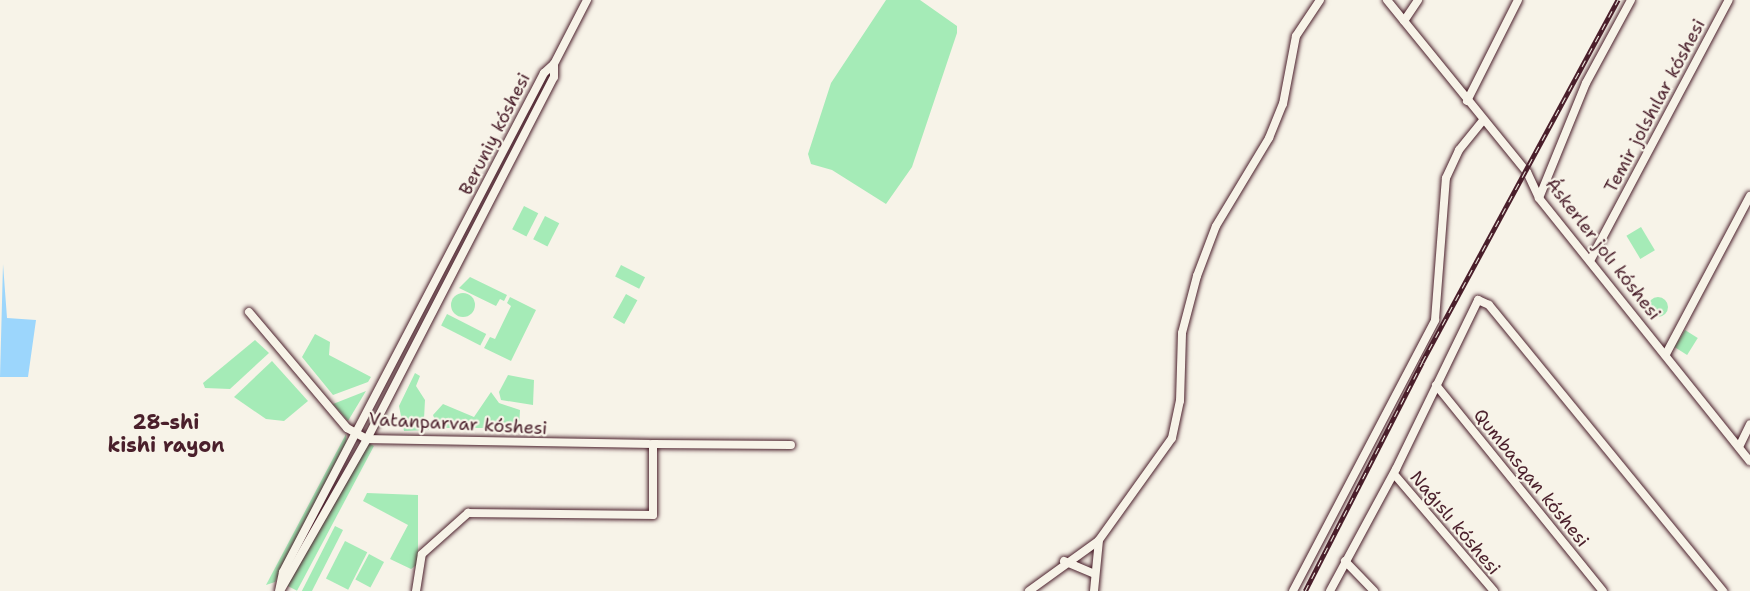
<!DOCTYPE html>
<html>
<head>
<meta charset="utf-8">
<style>
  body { margin:0 }
  #map { position:relative; width:1750px; height:591px; overflow:hidden; background:#f7f3e8; font-family:"Shantell Sans",sans-serif }
  div>[style] { position:absolute }
  [style*='--x'] { left:calc(var(--x)*1px); top:calc(var(--y)*1px); width:calc(var(--w)*1px); rotate:calc(var(--a)*1deg) }
  .green>* { inset:0; background:#a5ebb7; transform-origin:0 0 }
  .round { border-radius:50% }
  .water>* { inset:0; background:#9cd6fc }
  .roads { filter:drop-shadow(0 0 2px #4a1f2b) drop-shadow(0 0 2px #4a1f2b) }
  .minor>* { height:8px; margin:-4px; padding:0 4px; transform-origin:4px; border-radius:4px; background:#f7f3e8 }
  .rail>* { height:4.5px; margin-top:-2.25px; transform-origin:0; background:repeating-linear-gradient(90deg,#f7f3e8 0 7px,#4a1f2b 0 14px); box-sizing:border-box; border-block:2px solid #4a1f2b }
  span { translate:-50% -50%; white-space:nowrap; text-align:center; line-height:1.15; -webkit-text-stroke:4.5px #f7f3e8; paint-order:stroke }
  .street-label { font-size:18px; color:#4a1f2b }
  .neighbourhood-label { font-size:20px; color:#4a1f2b; font-weight:700 }
</style>
</head>
<body>
<div id="map">
  <div class="green">
    <i style="clip-path:polygon(886px 0,920px 0,957px 26px,957px 33px,912px 167px,886px 204px,832px 170px,811px 164px,808px 154px,831px 83px)"></i>
    <i style="left:524px;top:206px;width:16px;height:26px;rotate:27deg"></i>
    <i style="left:545px;top:216px;width:16px;height:26px;rotate:27deg"></i>
    <i style="left:1641px;top:227px;width:27px;height:17px;rotate:59deg"></i>
    <i style="left:621px;top:265px;width:27px;height:13px;rotate:27deg"></i>
    <i style="clip-path:polygon(470px 277px,507px 295px,504px 301px,500px 299px,496px 306px,459px 288px)"></i>
    <i class="round" style="left:451px;top:293px;width:24px;height:24px"></i>
    <i style="left:626px;top:294px;width:13px;height:27px;rotate:29deg"></i>
    <i class="round" style="left:1648px;top:297px;width:20px;height:20px"></i>
    <i style="clip-path:polygon(510px 297px,536px 310px,511px 361px,484px 348px,490px 337px,495px 339px,511px 306px,507px 303px)"></i>
    <i style="left:447px;top:314px;width:44px;height:13px;rotate:27deg"></i>
    <i style="left:1685px;top:330px;width:15px;height:20px;rotate:32deg"></i>
    <i style="clip-path:polygon(315px 334px,330px 342px,329px 355px,371px 377px,368px 382px,333px 395px,302px 357px)"></i>
    <i style="clip-path:polygon(255px 340px,269px 353px,230px 389px,205px 388px,203px 383px)"></i>
    <i style="clip-path:polygon(272px 361px,308px 401px,284px 421px,266px 419px,234px 397px)"></i>
    <i style="clip-path:polygon(415px 373px,420px 376px,416px 386px,425px 400px,424px 419px,429px 430px,404px 431px,399px 406px)"></i>
    <i style="clip-path:polygon(508px 375px,534px 380px,533px 405px,501px 400px,499px 392px)"></i>
    <i style="clip-path:polygon(366px 391px,348px 421px,333px 404px)"></i>
    <i style="clip-path:polygon(491px 392px,499px 403px,520px 410px,519px 428px,438px 428px,433px 415px,443px 404px,474px 417px)"></i>
    <i style="clip-path:polygon(346px 434px,347px 447px,275px 582px,266px 585px)"></i>
    <i style="left:374px;top:446px;width:164px;height:12px;rotate:118deg"></i>
    <i style="clip-path:polygon(367px 493px,418px 495px,418px 564px,411px 569px,390px 559px,408px 525px,363px 501px)"></i>
    <i style="left:335px;top:526px;width:9px;height:73px;rotate:27deg"></i>
    <i style="left:345px;top:541px;width:25px;height:42px;rotate:27deg"></i>
    <i style="left:369px;top:554px;width:17px;height:29px;rotate:28deg"></i>
  </div>
  <div class="water">
    <i style="clip-path:polygon(3px 264px,7px 318px,36px 320px,28px 377px,0 377px)"></i>
  </div>
  <div class="roads">
    <div class="minor">
      <i style="--x:1387;--y:0;--w:222;--a:50.9"></i>
      <i style="--x:1527;--y:172;--w:29;--a:65"></i>
      <i style="--x:1539;--y:198;--w:337;--a:51.3"></i>
      <i style="--x:1404;--y:21;--w:25;--a:-56"></i>
      <i style="--x:1467;--y:101;--w:113;--a:-63.2"></i>
      <i style="--x:1539;--y:198;--w:124;--a:-67.8"></i>
      <i style="--x:1586;--y:83;--w:94;--a:-61.5"></i>
      <i style="--x:1591;--y:259;--w:293;--a:-62"></i>
      <i style="--x:249;--y:312;--w:152;--a:49.8"></i>
      <i style="--x:347;--y:428;--w:23;--a:29"></i>
      <i style="--x:367;--y:439;--w:282;--a:1"></i>
      <i style="--x:1666;--y:354;--w:179;--a:-62"></i>
      <i style="--x:1436;--y:385;--w:265;--a:51"></i>
      <i style="--x:1739;--y:447;--w:25;--a:-64"></i>
      <i style="--x:1394;--y:474;--w:154;--a:49.5"></i>
      <i style="--x:1064;--y:561;--w:33;--a:23"></i>
      <i style="--x:1345;--y:561;--w:42;--a:46"></i>
      <i style="--x:279;--y:591;--w:19;--a:-78"></i>
      <i style="--x:283;--y:572;--w:563;--a:-62.39"></i>
      <i style="--x:544;--y:73;--w:13;--a:-42"></i>
      <i style="--x:554;--y:64;--w:72;--a:-62.7"></i>
      <i style="--x:280;--y:591;--w:175;--a:-60.2"></i>
      <i style="--x:367;--y:439;--w:407;--a:-62.7"></i>
      <i style="--x:554;--y:77;--w:13;--a:-90"></i>
      <i style="--x:416;--y:591;--w:37;--a:-81"></i>
      <i style="--x:422;--y:554;--w:62;--a:-41.7"></i>
      <i style="--x:468;--y:513;--w:185;--a:0.6"></i>
      <i style="--x:653;--y:515;--w:71;--a:-90"></i>
      <i style="--x:653;--y:444;--w:138;--a:0.4"></i>
      <i style="--x:1029;--y:591;--w:85;--a:-35.9"></i>
      <i style="--x:1094;--y:591;--w:51;--a:-84.4"></i>
      <i style="--x:1099;--y:540;--w:125;--a:-54.4"></i>
      <i style="--x:1172;--y:438;--w:38;--a:-78"></i>
      <i style="--x:1180;--y:401;--w:68;--a:-88.3"></i>
      <i style="--x:1182;--y:333;--w:59;--a:-75.3"></i>
      <i style="--x:1197;--y:276;--w:53;--a:-69.2"></i>
      <i style="--x:1216;--y:226;--w:103;--a:-58.9"></i>
      <i style="--x:1269;--y:138;--w:37;--a:-68"></i>
      <i style="--x:1283;--y:104;--w:69;--a:-79.2"></i>
      <i style="--x:1296;--y:36;--w:43;--a:-56.3"></i>
      <i style="--x:1293;--y:591;--w:306;--a:-62.3"></i>
      <i style="--x:1435;--y:320;--w:142;--a:-85.6"></i>
      <i style="--x:1446;--y:178;--w:31;--a:-65"></i>
      <i style="--x:1459;--y:150;--w:38;--a:-51"></i>
      <i style="--x:1330;--y:591;--w:139;--a:-61.6"></i>
      <i style="--x:1396;--y:469;--w:188;--a:-64.1"></i>
      <i style="--x:1478;--y:300;--w:12;--a:24"></i>
      <i style="--x:1489;--y:305;--w:370;--a:50.7"></i>
    </div>
  </div>
  <div class="rail">
    <i style="--x:1305;--y:591;--w:257;--a:-62.9"></i>
    <i style="--x:1422;--y:362;--w:412;--a:-61.6"></i>
  </div>
  <div class="street-label">
    <span style="left:1655px;top:106px;rotate:-62deg">Temir jolshılar kóshesi</span>
    <span style="left:495px;top:134px;rotate:-63deg">Beruniy kóshesi</span>
    <span style="left:1603px;top:249px;rotate:52deg">Áskerler jolı kóshesi</span>
    <span style="left:458px;top:424px;rotate:3deg">Vatanparvar kóshesi</span>
    <span style="left:1531px;top:478px;rotate:51deg">Qumbasqan kóshesi</span>
    <span style="left:1455px;top:523px;rotate:50deg">Naǵıslı kóshesi</span>
  </div>
  <div class="neighbourhood-label">
    <span style="left:166px;top:434px">28-shi<br>kishi rayon</span>
  </div>
</div>
</body>
</html>
